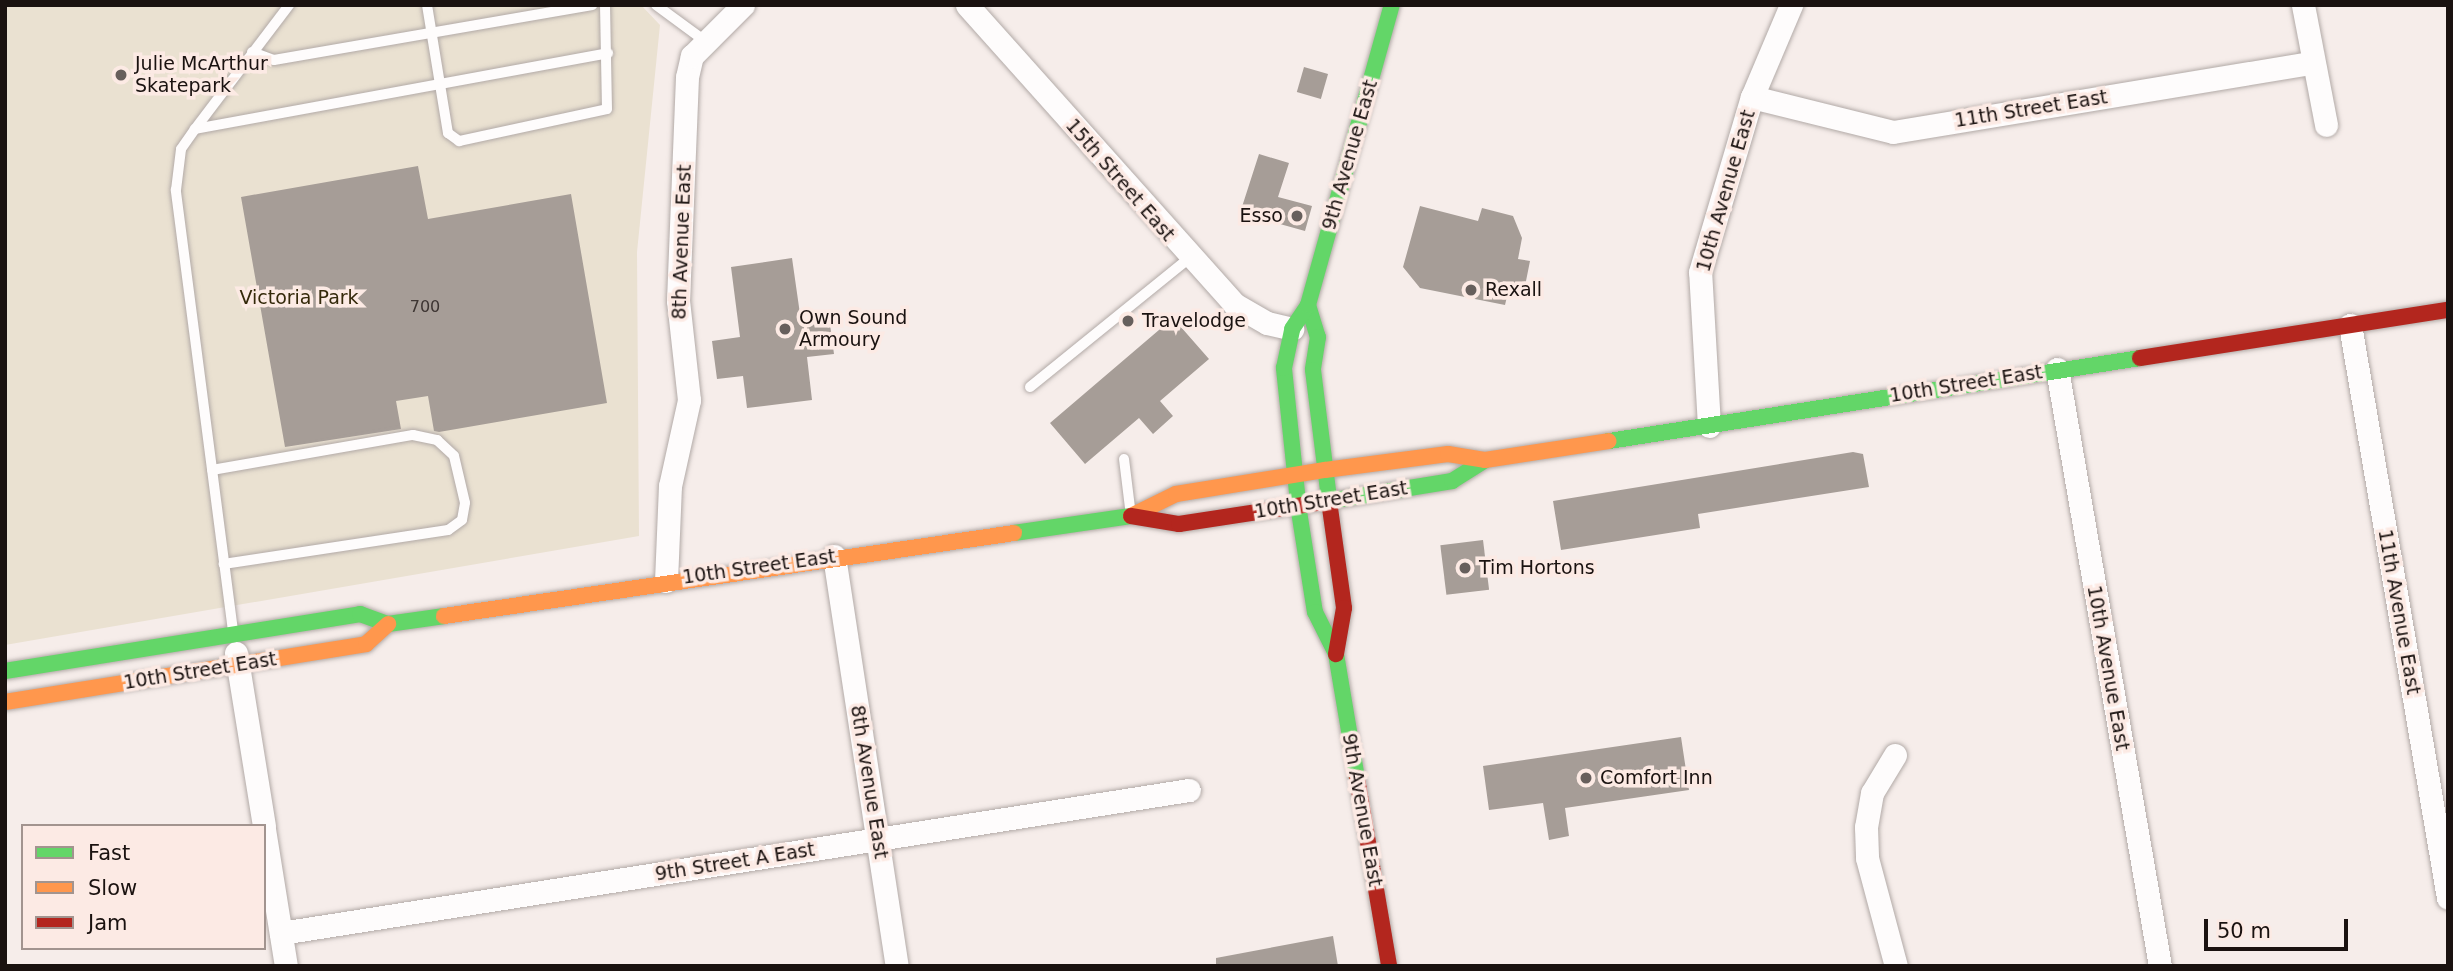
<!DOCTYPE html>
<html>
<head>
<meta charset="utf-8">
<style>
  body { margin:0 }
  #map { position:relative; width:2453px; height:971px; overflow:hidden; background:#f6edea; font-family:"DejaVu Sans",sans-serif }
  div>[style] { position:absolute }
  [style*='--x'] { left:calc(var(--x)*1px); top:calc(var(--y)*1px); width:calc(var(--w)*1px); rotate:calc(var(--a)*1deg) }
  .green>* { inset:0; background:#eae1d1 }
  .building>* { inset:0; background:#a69d97; transform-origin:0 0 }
  .roads { filter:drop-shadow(0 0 2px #b2aaa7) drop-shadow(0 0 2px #b2aaa7) }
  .lane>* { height:10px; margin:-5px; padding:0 5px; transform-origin:5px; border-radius:5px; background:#fefcfc }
  .street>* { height:23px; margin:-11.5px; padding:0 11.5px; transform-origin:11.5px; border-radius:11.5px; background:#fefcfc }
  .fast>* { height:16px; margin:-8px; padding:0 8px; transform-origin:8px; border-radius:8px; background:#63d668 }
  .slow>* { height:16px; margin:-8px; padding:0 8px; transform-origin:8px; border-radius:8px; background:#ff974d }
  .jam>* { height:16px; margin:-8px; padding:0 8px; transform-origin:8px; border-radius:8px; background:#b3261e }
  .dots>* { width:19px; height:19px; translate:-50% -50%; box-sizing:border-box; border:4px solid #fceae4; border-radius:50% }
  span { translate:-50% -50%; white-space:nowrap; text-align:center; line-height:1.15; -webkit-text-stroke:7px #fceae4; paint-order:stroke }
  .number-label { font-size:16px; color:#3d3532 }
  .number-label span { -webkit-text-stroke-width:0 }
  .poi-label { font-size:19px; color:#1a1210 }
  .left { translate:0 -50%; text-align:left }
  .right { translate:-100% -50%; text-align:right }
  .street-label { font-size:19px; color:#1a1210 }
  .park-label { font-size:19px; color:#34290a }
  .frame { position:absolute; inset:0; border:7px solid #1a1210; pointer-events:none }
  .legend { position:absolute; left:21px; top:824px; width:245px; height:126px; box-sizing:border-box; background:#fceae4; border:2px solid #a2948f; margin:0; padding:9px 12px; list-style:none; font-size:21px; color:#1a1210 }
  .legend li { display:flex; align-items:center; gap:14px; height:35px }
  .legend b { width:35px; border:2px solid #a2948f }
  .scale { position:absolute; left:2204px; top:919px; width:144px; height:32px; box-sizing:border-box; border:4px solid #1a1210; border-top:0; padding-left:9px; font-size:21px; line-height:24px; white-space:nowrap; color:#1a1210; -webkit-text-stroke:5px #fceae4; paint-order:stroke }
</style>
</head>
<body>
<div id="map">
  <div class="green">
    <i style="clip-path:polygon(5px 5px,641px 5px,660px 25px,637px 252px,639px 536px,5px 645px)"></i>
  </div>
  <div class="building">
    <i style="left:1304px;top:67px;width:25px;height:26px;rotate:16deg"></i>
    <i style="clip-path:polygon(1259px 154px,1289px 163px,1278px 197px,1312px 206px,1305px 231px,1240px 213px)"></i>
    <i style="clip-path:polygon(418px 166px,428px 219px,571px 194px,607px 403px,439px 432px,434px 431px,428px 396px,396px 401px,401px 429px,285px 447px,241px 197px)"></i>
    <i style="clip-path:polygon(1420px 206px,1478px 221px,1482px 208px,1513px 216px,1522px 238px,1518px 259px,1530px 261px,1524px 291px,1509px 288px,1505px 305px,1420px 288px,1403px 267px)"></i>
    <i style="clip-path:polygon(792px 258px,801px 321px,829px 317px,834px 354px,807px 357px,812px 400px,747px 408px,743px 376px,717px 379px,712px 341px,740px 337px,731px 267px)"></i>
    <i style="clip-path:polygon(1173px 318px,1209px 359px,1160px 401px,1173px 416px,1153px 434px,1139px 418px,1085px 464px,1050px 423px)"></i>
    <i style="clip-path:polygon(1853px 452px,1863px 454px,1869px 487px,1698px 514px,1700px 528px,1561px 550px,1553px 501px)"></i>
    <i style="left:1483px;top:540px;width:50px;height:43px;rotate:83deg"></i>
    <i style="clip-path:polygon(1681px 737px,1689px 790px,1565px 808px,1569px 836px,1549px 840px,1543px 803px,1489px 810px,1483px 766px)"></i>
    <i style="clip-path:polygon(1333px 936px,1338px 966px,1216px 966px,1216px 958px)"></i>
  </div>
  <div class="roads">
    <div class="lane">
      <i style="--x:427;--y:5;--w:130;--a:80.7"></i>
      <i style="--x:448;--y:133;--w:14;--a:36"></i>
      <i style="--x:459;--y:141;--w:151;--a:-12.2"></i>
      <i style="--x:607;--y:109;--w:104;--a:-91.1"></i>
      <i style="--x:656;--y:5;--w:61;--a:36.3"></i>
      <i style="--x:252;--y:52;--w:23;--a:20"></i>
      <i style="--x:274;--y:60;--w:323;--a:-9.8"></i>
      <i style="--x:195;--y:129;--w:156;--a:-52.8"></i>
      <i style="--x:1030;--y:387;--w:203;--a:-39"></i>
      <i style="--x:1124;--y:459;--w:49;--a:83"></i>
      <i style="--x:212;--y:470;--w:204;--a:-9.9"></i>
      <i style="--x:413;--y:435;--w:25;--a:12"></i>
      <i style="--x:437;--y:440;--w:23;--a:43"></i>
      <i style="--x:454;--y:456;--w:48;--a:76.8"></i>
      <i style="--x:465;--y:503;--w:17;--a:100"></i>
      <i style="--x:462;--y:520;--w:17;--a:144"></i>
      <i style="--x:448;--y:530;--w:227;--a:171.4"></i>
      <i style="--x:233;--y:631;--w:445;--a:-97.4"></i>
      <i style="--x:176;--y:190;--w:41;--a:-83"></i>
      <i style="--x:181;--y:149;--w:24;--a:-55"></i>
      <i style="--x:195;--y:129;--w:420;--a:-10.4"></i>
    </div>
    <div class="street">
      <i style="--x:967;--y:5;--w:401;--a:48.2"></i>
      <i style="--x:1234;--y:304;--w:38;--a:30"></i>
      <i style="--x:1267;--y:323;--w:26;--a:13"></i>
      <i style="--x:2303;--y:5;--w:122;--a:79.1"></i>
      <i style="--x:1752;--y:97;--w:145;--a:13.9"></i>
      <i style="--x:1893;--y:132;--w:425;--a:-9.4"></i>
      <i style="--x:2350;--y:325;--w:581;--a:80.29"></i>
      <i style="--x:2057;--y:369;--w:606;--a:80.21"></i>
      <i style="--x:1709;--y:426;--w:154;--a:-93.3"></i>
      <i style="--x:1700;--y:272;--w:183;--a:-73.5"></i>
      <i style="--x:1752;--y:97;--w:100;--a:-67"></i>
      <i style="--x:834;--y:556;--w:415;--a:81.3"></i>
      <i style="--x:666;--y:581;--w:95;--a:-87.6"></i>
      <i style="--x:670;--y:486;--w:88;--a:-77.5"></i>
      <i style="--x:689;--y:400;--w:100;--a:-96.3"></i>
      <i style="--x:678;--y:301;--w:224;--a:-87.7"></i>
      <i style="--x:687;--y:77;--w:22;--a:-77"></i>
      <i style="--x:692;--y:56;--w:72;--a:-45"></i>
      <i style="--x:236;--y:653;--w:175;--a:80.8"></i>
      <i style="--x:1895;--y:755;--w:44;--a:121.2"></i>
      <i style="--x:1872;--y:793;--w:35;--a:100"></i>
      <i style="--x:1866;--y:827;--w:31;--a:88"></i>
      <i style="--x:1867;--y:858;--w:112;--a:75"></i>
      <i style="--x:264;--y:829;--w:139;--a:80.9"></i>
      <i style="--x:281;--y:933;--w:919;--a:-8.95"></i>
    </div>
    <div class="fast">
      <i style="--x:1308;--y:305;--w:34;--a:73"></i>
      <i style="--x:1318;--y:337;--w:33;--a:99"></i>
      <i style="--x:1313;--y:370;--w:129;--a:82.9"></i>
      <i style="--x:1609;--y:441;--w:537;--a:-8.88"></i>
      <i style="--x:1329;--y:501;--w:125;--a:-9.2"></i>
      <i style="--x:1452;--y:481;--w:39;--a:-32"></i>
      <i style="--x:1298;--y:502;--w:135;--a:-96"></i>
      <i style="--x:1284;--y:368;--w:40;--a:-78"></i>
      <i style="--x:1292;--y:329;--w:29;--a:-56"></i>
      <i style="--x:1308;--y:305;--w:312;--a:-74.4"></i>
      <i style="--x:1298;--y:505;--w:108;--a:81"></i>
      <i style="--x:1315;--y:612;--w:47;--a:63.4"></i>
      <i style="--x:1336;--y:654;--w:126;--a:80.4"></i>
      <i style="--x:1014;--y:533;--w:118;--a:-8.3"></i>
      <i style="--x:5;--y:671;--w:360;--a:-9.1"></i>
      <i style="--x:360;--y:614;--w:30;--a:20"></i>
      <i style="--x:388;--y:624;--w:57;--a:-8.1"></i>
    </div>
    <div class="slow">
      <i style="--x:1325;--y:470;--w:124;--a:-7.4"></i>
      <i style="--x:1448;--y:454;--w:37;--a:9"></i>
      <i style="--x:1485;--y:460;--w:125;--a:-8.7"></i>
      <i style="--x:1131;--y:516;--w:50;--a:-26.1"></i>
      <i style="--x:1176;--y:494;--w:151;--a:-9.2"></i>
      <i style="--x:444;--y:616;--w:576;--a:-8.28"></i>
      <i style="--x:5;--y:702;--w:366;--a:-9.1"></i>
      <i style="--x:366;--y:644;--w:30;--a:-42"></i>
    </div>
    <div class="jam">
      <i style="--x:2140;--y:358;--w:312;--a:-8.9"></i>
      <i style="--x:1131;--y:516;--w:49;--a:9.5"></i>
      <i style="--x:1179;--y:524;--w:152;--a:-8.7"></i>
      <i style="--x:1329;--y:501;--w:108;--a:82"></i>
      <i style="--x:1344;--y:608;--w:47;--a:99.9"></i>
      <i style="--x:1357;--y:778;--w:191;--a:80.3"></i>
    </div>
  </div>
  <div class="dots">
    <i style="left:121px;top:75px;background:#675f5c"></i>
    <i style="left:1297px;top:216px;background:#675f5c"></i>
    <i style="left:1471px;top:290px;background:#675f5c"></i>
    <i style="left:1128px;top:321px;background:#675f5c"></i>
    <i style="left:785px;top:329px;background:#675f5c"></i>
    <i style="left:1465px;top:568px;background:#675f5c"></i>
    <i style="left:1586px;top:778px;background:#675f5c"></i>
  </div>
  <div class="number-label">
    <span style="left:425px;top:307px">700</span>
  </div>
  <div class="poi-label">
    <span class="left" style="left:135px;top:75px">Julie McArthur<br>Skatepark</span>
    <span class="right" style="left:1283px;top:216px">Esso</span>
    <span class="left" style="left:1485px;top:290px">Rexall</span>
    <span class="left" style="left:799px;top:329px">Own Sound<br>Armoury</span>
    <span class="left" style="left:1142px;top:321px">Travelodge</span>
    <span class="left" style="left:1479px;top:568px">Tim Hortons</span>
    <span class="left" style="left:1600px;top:778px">Comfort Inn</span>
  </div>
  <div class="street-label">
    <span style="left:2031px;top:109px;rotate:-9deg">11th Street East</span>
    <span style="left:1350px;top:155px;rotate:-74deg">9th Avenue East</span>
    <span style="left:1120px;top:180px;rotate:49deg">15th Street East</span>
    <span style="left:1726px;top:191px;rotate:-74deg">10th Avenue East</span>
    <span style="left:682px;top:242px;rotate:-88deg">8th Avenue East</span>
    <span style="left:1966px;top:384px;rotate:-9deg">10th Street East</span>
    <span style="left:1331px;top:500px;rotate:-9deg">10th Street East</span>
    <span style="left:759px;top:567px;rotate:-8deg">10th Street East</span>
    <span style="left:2399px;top:612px;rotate:80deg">11th Avenue East</span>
    <span style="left:2108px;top:668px;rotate:80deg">10th Avenue East</span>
    <span style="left:200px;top:671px;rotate:-9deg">10th Street East</span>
    <span style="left:869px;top:782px;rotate:81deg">8th Avenue East</span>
    <span style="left:1362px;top:810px;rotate:80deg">9th Avenue East</span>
    <span style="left:735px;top:862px;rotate:-9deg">9th Street A East</span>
  </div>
  <div class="park-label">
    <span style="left:299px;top:298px">Victoria Park</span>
  </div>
  <div class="frame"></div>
  <ul class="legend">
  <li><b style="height:9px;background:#63d668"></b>Fast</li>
  <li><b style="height:9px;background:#ff974d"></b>Slow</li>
  <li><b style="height:9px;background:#b3261e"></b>Jam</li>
  </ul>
  <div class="scale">50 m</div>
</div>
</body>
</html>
